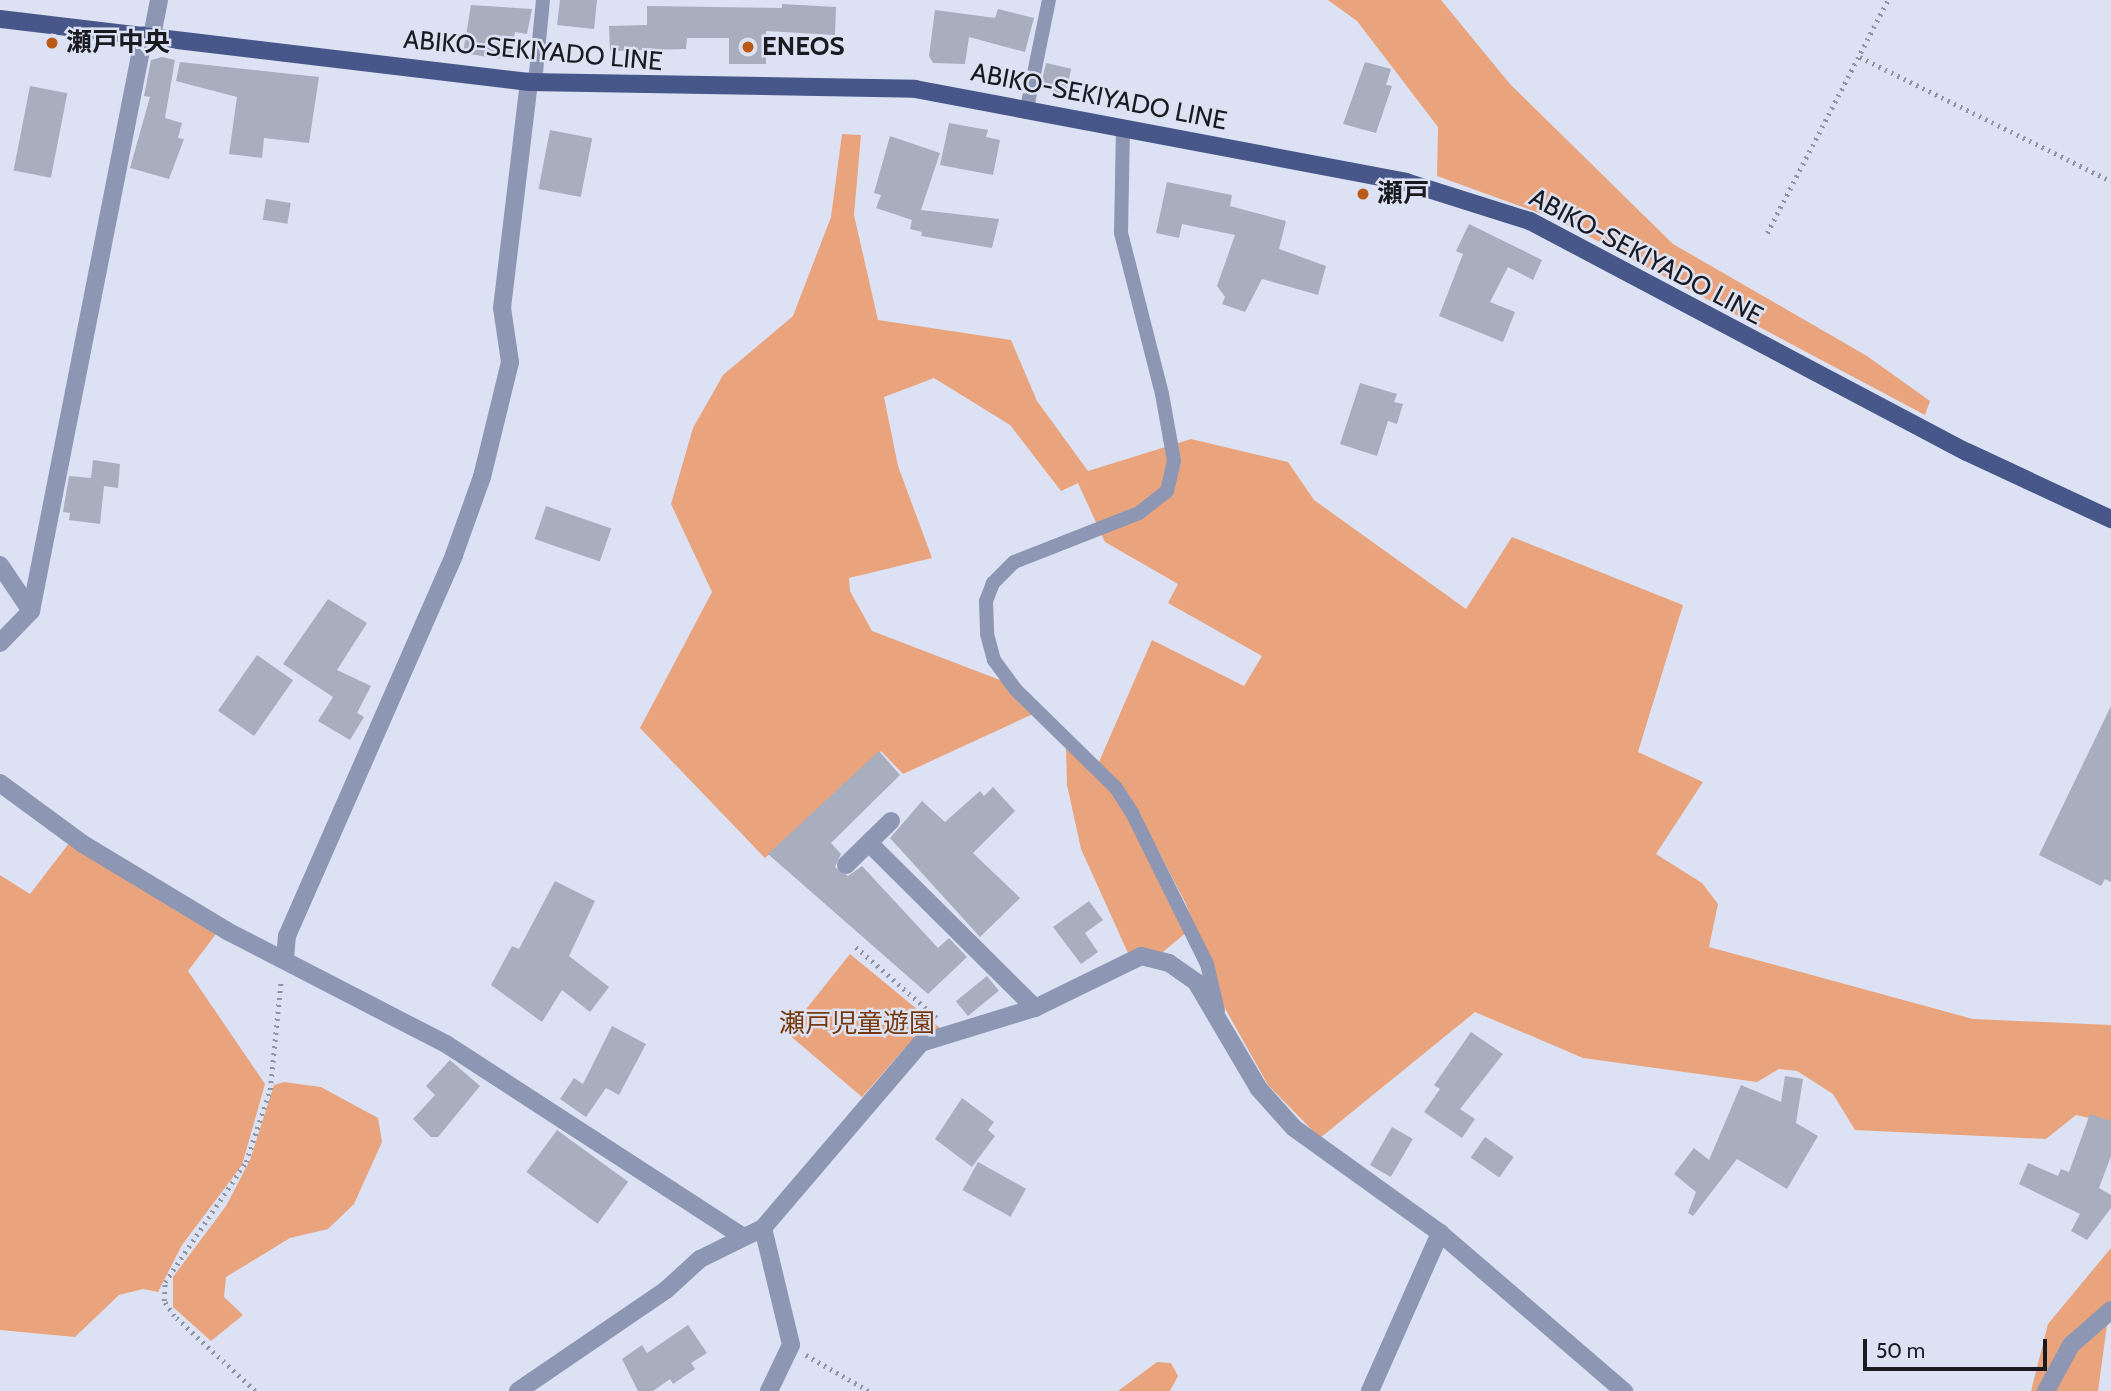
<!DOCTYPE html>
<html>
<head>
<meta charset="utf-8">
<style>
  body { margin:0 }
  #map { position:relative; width:2111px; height:1391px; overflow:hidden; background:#dce2f3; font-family:Cabin,"Noto Sans JP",sans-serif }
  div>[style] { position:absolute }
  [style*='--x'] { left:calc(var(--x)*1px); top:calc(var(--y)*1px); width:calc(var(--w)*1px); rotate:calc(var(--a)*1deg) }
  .green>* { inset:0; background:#e9a47e }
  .building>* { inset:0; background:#a8aebd; transform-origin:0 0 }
  .path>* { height:4.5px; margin-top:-2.25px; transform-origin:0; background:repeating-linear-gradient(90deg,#8f94a1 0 2px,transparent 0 7px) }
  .lane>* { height:14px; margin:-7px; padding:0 7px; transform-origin:7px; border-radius:7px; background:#8d97b4 }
  .street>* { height:18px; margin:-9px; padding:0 9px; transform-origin:9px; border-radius:9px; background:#8d97b4 }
  .primary>* { height:18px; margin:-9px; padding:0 9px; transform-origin:9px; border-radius:9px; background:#485789 }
  .dots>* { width:19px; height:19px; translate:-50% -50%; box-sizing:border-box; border:4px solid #dce2f3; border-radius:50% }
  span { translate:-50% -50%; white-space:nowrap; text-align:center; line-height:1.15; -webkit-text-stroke:5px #dce2f3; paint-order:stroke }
  .poi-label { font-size:26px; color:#191b21; font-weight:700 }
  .left { translate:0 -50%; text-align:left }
  .street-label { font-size:26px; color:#191b21 }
  .park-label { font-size:26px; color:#76370a }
  .scale { position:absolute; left:1863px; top:1339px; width:184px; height:32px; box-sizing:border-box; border:4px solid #191b21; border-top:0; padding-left:9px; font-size:21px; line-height:24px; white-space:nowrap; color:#191b21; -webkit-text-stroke:5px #dce2f3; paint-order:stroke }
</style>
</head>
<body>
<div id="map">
  <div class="green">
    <i style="clip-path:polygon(1328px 0,1441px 0,1510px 84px,1673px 244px,1867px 356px,1930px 401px,1925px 415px,1556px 219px,1437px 176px,1438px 127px,1357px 21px)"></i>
    <i style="clip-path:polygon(842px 134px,861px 135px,854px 215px,878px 320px,1011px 340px,1037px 401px,1088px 471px,1191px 439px,1288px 462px,1314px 500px,1466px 609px,1512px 537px,1683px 605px,1638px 752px,1703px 782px,1656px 854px,1702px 883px,1718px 904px,1709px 947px,1973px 1019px,2111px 1025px,2111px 1123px,2076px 1115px,2046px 1139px,1855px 1130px,1833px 1094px,1797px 1071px,1779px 1069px,1757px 1082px,1583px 1058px,1475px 1012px,1320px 1138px,1268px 1085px,1222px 1003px,1186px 904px,1148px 831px,1099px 762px,1152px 640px,1244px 686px,1262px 656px,1168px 603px,1178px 584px,1105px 542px,1078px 483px,1061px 491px,1010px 425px,934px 378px,884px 397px,898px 466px,932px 558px,849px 578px,850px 591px,872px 631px,1000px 680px,1033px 714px,903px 774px,881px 751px,765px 858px,640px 728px,712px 592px,671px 504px,693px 428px,723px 375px,793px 316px,831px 217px)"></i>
    <i style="clip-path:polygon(1066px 746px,1115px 794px,1188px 931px,1163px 952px,1128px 953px,1081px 849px,1067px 785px)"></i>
    <i style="clip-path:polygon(70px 842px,216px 934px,188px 971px,265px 1084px,242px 1165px,182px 1245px,158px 1292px,143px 1289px,119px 1295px,75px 1337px,0 1330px,0 875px,30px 894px)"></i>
    <i style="clip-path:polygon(850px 954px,940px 1028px,904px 1049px,862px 1097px,787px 1033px)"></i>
    <i style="clip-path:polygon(284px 1082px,321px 1087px,378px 1118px,382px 1142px,354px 1204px,328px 1229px,290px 1238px,226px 1277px,224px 1297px,243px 1315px,211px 1341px,173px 1307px,173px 1277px,226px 1206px,250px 1160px,274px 1085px)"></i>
    <i style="clip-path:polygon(2111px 1248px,2111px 1302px,2067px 1341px,2038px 1391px,2031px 1391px,2048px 1324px)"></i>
    <i style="clip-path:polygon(2108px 1318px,2098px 1391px,2053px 1391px,2082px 1341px)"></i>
    <i style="clip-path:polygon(1157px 1362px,1171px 1363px,1178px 1376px,1170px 1391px,1118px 1391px)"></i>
  </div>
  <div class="building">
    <i style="clip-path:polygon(560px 0,597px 0,594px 29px,557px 25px)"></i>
    <i style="clip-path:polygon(782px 4px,836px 7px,835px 35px,766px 31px,766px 64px,729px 64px,729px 38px,687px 38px,686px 49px,610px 51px,609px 26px,647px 25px,647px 6px,782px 8px)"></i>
    <i style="clip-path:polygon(471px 5px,532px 9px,527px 34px,515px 32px,511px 55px,502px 54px,501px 59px,463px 53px)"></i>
    <i style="clip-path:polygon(998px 9px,1034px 18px,1025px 52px,969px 37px,965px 64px,933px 63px,929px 56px,935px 10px,995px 18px)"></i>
    <i style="clip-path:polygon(162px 57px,175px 60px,165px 118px,182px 123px,178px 138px,184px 139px,169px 179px,130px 168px,150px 97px,144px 96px,151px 60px)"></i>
    <i style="clip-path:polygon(180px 62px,319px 77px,309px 143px,264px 138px,262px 158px,229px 154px,237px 97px,176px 81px)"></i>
    <i style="clip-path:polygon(1365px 62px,1391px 69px,1386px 85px,1392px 86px,1376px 133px,1343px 124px)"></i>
    <i style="left:1046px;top:63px;width:26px;height:26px;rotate:13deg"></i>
    <i style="left:30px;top:86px;width:38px;height:86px;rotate:11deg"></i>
    <i style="clip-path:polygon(949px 123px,988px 130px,986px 137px,1000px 140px,993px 175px,940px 165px)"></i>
    <i style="left:550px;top:130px;width:43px;height:60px;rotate:11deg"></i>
    <i style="clip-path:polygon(890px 136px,940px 153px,921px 210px,999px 219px,992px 248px,921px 236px,922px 232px,910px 229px,912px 220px,876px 208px,881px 195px,874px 193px)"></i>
    <i style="clip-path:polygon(1167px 182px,1232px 195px,1230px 206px,1286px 221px,1279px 249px,1326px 266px,1318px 295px,1262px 279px,1245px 312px,1222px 304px,1225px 297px,1217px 286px,1235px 235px,1182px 224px,1179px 238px,1156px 233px)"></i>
    <i style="left:266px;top:199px;width:25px;height:21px;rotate:9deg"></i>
    <i style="clip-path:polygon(1469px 224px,1542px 260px,1533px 280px,1508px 267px,1490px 302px,1515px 312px,1503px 342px,1439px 316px,1463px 254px,1456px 251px)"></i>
    <i style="clip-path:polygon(1360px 383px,1397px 394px,1394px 402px,1403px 404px,1397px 424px,1388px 421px,1377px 456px,1340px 444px)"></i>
    <i style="clip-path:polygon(93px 460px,120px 464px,118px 488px,104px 486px,100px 524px,69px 520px,70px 513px,63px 512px,69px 476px,91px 478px)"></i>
    <i style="left:546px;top:506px;width:69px;height:35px;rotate:19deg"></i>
    <i style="clip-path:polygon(328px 599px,367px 623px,337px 670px,371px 686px,357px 713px,364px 717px,350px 740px,318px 721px,333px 697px,283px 664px)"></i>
    <i style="left:257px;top:655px;width:44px;height:68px;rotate:35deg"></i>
    <i style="clip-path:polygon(2111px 706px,2111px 882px,2105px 879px,2101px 886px,2039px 855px)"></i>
    <i style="clip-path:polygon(879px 751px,900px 775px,831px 843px,841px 854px,835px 867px,848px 876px,862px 866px,938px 948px,949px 938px,967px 957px,928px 994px,768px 854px)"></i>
    <i style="clip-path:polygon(993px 787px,1015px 811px,973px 853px,1020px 898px,980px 937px,890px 838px,922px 801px,945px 822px,980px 791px,984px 796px)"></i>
    <i style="clip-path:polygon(555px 881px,595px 901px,569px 956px,609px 987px,590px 1012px,562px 990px,542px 1022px,491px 985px,512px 946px,519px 949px)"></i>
    <i style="clip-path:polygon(1089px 901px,1103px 920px,1085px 933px,1098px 952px,1081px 964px,1053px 927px)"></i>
    <i style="left:987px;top:976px;width:19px;height:40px;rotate:51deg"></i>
    <i style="clip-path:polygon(612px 1026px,646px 1044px,619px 1095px,606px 1088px,586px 1117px,560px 1099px,574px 1078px,583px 1084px)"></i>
    <i style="clip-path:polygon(1471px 1032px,1503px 1054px,1460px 1109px,1475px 1119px,1462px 1138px,1424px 1112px,1440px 1089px,1434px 1085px)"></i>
    <i style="clip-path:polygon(450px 1060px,480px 1086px,438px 1137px,431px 1137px,413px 1119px,435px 1095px,426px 1086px)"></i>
    <i style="clip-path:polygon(1785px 1076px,1803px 1079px,1796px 1123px,1818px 1136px,1787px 1189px,1737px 1159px,1693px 1216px,1688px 1213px,1696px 1192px,1674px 1174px,1694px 1148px,1709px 1160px,1741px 1085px,1781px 1102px)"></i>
    <i style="clip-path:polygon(962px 1098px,994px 1122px,988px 1130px,995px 1136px,972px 1167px,935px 1139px)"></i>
    <i style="clip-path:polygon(2090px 1114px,2111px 1121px,2111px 1156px,2099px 1188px,2111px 1195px,2111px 1208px,2087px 1240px,2071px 1231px,2080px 1214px,2019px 1184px,2028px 1163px,2058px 1176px,2061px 1169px,2069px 1172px)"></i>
    <i style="left:1392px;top:1127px;width:24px;height:44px;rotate:30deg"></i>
    <i style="left:557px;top:1130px;width:88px;height:52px;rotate:36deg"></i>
    <i style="left:1485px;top:1137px;width:35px;height:25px;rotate:35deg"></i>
    <i style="left:978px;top:1162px;width:55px;height:32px;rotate:29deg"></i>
    <i style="clip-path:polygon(688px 1325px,707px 1353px,691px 1363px,695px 1369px,673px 1384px,670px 1379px,653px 1391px,638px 1391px,622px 1359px,642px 1345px,647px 1353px)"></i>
  </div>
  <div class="path">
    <i style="--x:1860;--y:57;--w:280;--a:26.3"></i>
    <i style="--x:1767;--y:233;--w:263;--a:-62.6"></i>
    <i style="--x:856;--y:947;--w:108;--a:41.2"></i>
    <i style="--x:806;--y:1355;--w:73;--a:29.7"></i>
    <i style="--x:255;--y:1391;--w:110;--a:-137.2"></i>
    <i style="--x:174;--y:1316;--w:18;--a:-124"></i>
    <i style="--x:164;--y:1301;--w:19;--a:-87"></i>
    <i style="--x:165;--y:1282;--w:145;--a:-56"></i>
    <i style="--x:246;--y:1162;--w:76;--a:-71.6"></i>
    <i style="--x:270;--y:1090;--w:111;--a:-84.3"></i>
  </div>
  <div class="lane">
    <i style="--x:535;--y:83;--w:83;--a:-84.5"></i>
    <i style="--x:1027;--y:108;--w:110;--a:-78.5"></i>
    <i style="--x:1123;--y:128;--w:105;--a:91.1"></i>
    <i style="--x:1121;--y:233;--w:166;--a:75.7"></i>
    <i style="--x:1162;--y:394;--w:68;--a:79.8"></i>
    <i style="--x:1174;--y:461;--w:31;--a:103"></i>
    <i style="--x:1167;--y:491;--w:36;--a:142"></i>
    <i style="--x:1139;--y:513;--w:134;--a:158.6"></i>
    <i style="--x:1014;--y:562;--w:30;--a:135"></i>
    <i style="--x:993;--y:583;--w:19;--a:111"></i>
    <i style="--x:986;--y:601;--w:33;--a:88"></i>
    <i style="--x:987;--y:634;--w:27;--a:75"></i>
    <i style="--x:994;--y:660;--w:37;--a:54"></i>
    <i style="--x:1016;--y:690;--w:140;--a:44.4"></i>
    <i style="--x:1116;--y:788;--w:30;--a:57"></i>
    <i style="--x:1132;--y:813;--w:169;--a:63.6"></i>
    <i style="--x:1207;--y:964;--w:48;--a:76.8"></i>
  </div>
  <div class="street">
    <i style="--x:152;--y:36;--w:37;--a:-79"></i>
    <i style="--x:0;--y:565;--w:55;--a:56"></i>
    <i style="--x:0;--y:643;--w:45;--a:-45.9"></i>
    <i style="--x:31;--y:611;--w:587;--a:-78.9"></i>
    <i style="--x:0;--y:783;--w:103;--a:36.3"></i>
    <i style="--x:83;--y:844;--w:168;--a:31.1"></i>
    <i style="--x:227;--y:931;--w:246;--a:27.3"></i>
    <i style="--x:446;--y:1044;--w:351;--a:33"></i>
    <i style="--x:869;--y:843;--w:234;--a:44.8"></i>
    <i style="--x:846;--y:865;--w:63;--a:-44.4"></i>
    <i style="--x:285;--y:958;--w:22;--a:-85"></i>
    <i style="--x:287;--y:936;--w:416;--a:-66.3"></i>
    <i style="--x:454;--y:555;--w:83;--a:-70.3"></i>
    <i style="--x:482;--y:477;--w:118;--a:-76.3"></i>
    <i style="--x:510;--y:362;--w:55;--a:-98.4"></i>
    <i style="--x:502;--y:308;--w:228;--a:-83.2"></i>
    <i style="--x:763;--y:1228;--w:120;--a:76.5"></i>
    <i style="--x:791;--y:1345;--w:51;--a:115.6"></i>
    <i style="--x:518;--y:1391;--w:179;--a:-34.3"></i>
    <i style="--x:666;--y:1290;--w:46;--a:-42.4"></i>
    <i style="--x:700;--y:1259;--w:70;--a:-26.2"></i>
    <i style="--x:763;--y:1228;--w:243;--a:-49.5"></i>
    <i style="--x:921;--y:1043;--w:119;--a:-17.1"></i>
    <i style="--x:1035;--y:1008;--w:118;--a:-26.1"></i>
    <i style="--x:1141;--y:956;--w:29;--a:14"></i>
    <i style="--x:1169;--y:963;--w:33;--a:35"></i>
    <i style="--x:1196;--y:982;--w:124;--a:59.5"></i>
    <i style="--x:1259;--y:1089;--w:52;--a:48.1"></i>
    <i style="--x:1294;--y:1128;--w:180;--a:35.7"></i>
    <i style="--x:1440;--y:1233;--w:243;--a:40.7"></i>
    <i style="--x:1370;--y:1391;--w:173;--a:-66.1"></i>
    <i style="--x:2046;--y:1391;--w:52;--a:-61.5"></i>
    <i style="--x:2071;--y:1345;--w:53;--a:-41.2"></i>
  </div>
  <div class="primary">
    <i style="--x:0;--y:19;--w:533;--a:6.79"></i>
    <i style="--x:529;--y:82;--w:386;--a:1"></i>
    <i style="--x:915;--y:89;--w:500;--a:10.7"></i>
    <i style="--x:1406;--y:182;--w:130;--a:17.5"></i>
    <i style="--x:1530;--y:221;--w:494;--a:27.9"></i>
    <i style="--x:1967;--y:452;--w:159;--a:25"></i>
  </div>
  <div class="dots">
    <i style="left:52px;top:43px;background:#ba5a16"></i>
    <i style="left:748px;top:47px;background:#ba5a16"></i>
    <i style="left:1363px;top:194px;background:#ba5a16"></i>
  </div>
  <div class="poi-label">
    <span class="left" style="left:66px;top:43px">瀬戸中央</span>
    <span class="left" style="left:762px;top:47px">ENEOS</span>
    <span class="left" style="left:1377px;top:194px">瀬戸</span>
  </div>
  <div class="street-label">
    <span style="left:533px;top:51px;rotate:5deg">ABIKO-SEKIYADO LINE</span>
    <span style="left:1099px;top:97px;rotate:11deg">ABIKO-SEKIYADO LINE</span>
    <span style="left:1646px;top:257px;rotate:28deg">ABIKO-SEKIYADO LINE</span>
  </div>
  <div class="park-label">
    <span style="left:857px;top:1024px">瀬戸児童遊園</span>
  </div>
  <div class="scale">50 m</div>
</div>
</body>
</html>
